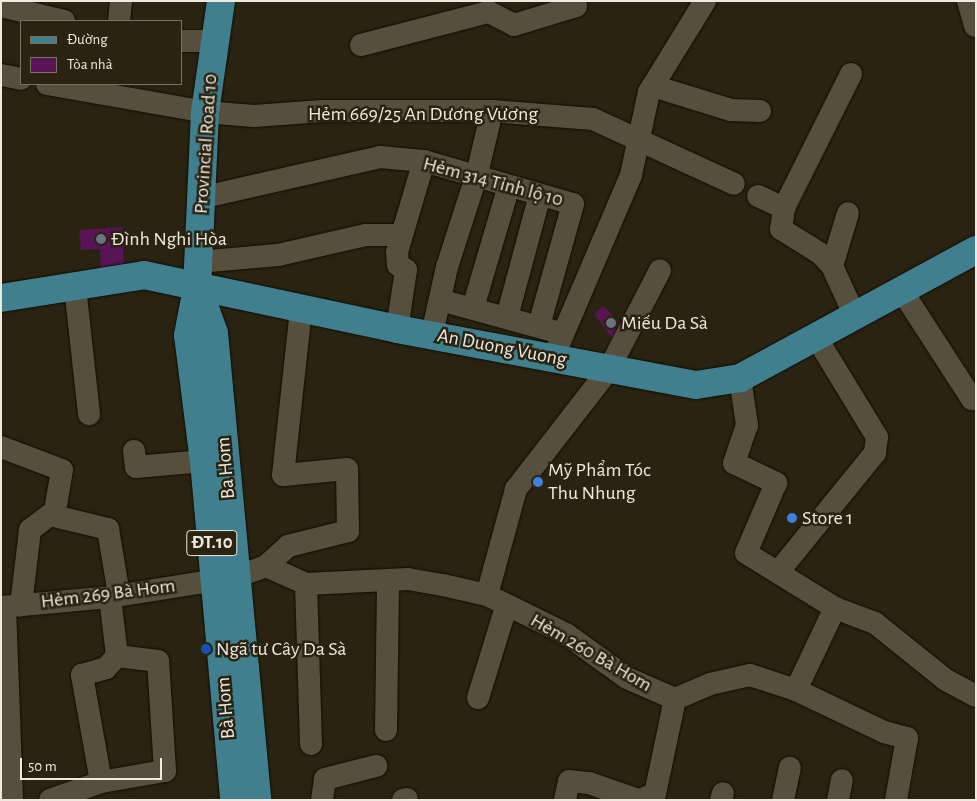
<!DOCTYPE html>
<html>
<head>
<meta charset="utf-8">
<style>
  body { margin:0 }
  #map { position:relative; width:977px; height:801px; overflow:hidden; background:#2a2312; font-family:"Alegreya Sans",sans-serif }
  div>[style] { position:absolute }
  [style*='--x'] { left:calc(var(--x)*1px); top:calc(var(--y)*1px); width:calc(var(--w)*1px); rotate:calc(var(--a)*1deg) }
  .building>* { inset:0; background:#581454 }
  .roads { filter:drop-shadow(0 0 1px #120c01) drop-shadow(0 0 1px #120c01) }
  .minor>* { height:22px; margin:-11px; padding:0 11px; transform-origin:11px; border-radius:11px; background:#564f3d }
  .major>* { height:28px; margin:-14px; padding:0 14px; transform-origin:14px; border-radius:14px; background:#3f7f8e }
  .dots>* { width:14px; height:14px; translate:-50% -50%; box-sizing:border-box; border:2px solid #2a2312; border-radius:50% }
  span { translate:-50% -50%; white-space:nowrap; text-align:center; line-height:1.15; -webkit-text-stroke:5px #2a2312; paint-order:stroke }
  .shield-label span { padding:1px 4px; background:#2a2312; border:1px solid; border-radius:4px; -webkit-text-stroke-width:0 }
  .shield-label { font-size:19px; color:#ede9de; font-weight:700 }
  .street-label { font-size:20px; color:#ede9de }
  .poi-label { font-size:20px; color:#ede9de }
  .left { translate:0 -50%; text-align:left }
  .frame { position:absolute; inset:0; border:2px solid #ede9de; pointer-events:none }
  .legend { position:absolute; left:20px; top:20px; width:162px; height:65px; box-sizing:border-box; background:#2a2312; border:1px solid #787264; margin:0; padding:6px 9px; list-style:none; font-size:15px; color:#ede9de }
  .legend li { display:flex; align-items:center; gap:10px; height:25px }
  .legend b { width:25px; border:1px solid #787264 }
  .scale { position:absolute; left:20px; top:758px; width:142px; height:22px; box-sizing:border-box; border:2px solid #ede9de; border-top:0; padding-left:6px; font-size:15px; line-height:18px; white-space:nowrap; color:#ede9de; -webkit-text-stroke:4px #2a2312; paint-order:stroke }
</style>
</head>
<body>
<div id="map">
  <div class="building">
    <i style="clip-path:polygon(122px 227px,124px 268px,101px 270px,100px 249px,81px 250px,79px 230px)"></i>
    <i style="clip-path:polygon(603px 306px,626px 329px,614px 341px,594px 314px)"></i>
  </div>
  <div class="roads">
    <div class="minor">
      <i style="--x:968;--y:1;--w:26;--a:74"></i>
      <i style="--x:1;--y:6;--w:65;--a:13.4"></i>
      <i style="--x:119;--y:21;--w:20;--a:-84"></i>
      <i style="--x:181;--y:41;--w:35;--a:0"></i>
      <i style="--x:361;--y:45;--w:132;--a:-14.5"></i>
      <i style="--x:489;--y:12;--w:28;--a:27"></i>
      <i style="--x:514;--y:25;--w:65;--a:-17"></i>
      <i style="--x:576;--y:6;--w:5;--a:-112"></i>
      <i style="--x:851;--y:74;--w:150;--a:116.6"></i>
      <i style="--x:784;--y:208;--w:21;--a:98"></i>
      <i style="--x:781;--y:229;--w:47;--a:32"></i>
      <i style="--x:821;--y:254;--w:16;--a:47"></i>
      <i style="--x:832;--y:266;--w:53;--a:65.4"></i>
      <i style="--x:1;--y:75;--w:20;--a:11"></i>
      <i style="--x:47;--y:84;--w:160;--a:10"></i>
      <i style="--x:205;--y:112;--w:49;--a:4.7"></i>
      <i style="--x:254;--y:116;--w:69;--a:-4.1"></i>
      <i style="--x:323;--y:111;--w:169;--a:0"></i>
      <i style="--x:492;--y:111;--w:101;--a:4.5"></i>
      <i style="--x:593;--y:119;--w:155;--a:24.7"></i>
      <i style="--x:653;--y:86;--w:82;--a:17.1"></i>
      <i style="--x:731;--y:110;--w:29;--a:2"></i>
      <i style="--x:758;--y:196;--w:29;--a:25"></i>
      <i style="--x:200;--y:198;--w:185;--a:-12.8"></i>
      <i style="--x:380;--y:157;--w:44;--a:5.2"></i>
      <i style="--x:424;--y:161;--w:155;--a:16.1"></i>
      <i style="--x:573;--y:204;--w:127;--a:105.6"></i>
      <i style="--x:198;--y:262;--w:80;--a:-5"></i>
      <i style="--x:278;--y:255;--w:90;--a:-12.8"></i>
      <i style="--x:366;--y:235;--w:35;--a:0"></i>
      <i style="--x:832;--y:266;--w:55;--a:-73.2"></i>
      <i style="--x:75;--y:287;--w:128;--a:83.7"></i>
      <i style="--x:902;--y:291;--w:129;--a:57.1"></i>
      <i style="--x:440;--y:300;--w:117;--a:15.3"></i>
      <i style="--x:473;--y:308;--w:127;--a:-73.6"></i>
      <i style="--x:507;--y:317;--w:126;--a:-74.9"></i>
      <i style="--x:397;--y:329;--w:60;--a:-81.3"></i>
      <i style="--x:406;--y:270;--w:9;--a:-148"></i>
      <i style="--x:398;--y:265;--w:13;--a:-94"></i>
      <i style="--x:397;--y:252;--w:95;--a:-73.5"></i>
      <i style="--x:432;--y:334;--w:69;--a:-77.4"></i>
      <i style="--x:447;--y:267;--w:98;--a:-72.1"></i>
      <i style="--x:477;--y:174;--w:65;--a:-76.6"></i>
      <i style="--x:553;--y:358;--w:199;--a:-66.9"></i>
      <i style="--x:631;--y:175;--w:85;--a:-77.8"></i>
      <i style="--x:649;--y:92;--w:107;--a:-58.4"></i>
      <i style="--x:740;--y:378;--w:48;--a:81.5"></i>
      <i style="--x:747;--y:425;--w:40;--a:108.9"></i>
      <i style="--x:734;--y:463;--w:47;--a:25.5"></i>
      <i style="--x:776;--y:483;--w:76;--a:113.2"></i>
      <i style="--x:746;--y:553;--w:105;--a:31.7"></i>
      <i style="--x:835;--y:608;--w:43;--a:20.6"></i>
      <i style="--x:875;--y:623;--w:91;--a:38.8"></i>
      <i style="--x:946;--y:680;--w:34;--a:28"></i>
      <i style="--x:1;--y:447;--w:65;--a:20.7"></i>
      <i style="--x:62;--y:470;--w:42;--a:99.7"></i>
      <i style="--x:55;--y:511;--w:31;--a:143"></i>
      <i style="--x:30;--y:530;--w:76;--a:96.8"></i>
      <i style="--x:134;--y:451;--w:16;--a:83"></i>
      <i style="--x:136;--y:467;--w:68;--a:-5"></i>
      <i style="--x:50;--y:515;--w:60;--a:13.6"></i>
      <i style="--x:108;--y:529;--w:67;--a:80.5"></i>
      <i style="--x:266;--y:566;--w:30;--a:-42"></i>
      <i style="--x:288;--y:546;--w:62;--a:-14"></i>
      <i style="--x:348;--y:531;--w:62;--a:-90.9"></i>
      <i style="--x:347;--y:469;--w:64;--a:174.6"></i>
      <i style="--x:283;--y:475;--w:166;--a:-83.8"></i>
      <i style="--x:779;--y:571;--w:152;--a:-50.9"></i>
      <i style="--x:875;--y:453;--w:16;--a:-83"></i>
      <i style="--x:877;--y:437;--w:117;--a:-121.4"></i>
      <i style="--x:306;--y:584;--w:160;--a:88.2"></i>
      <i style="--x:487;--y:595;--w:110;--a:-74.7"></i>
      <i style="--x:516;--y:489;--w:152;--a:-52.2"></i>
      <i style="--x:609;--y:369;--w:111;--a:-62.7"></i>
      <i style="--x:1;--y:607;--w:109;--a:-5.2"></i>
      <i style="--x:110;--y:597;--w:128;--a:-9"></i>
      <i style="--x:236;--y:577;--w:32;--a:-20"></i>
      <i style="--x:266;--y:566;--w:44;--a:24.2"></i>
      <i style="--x:306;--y:584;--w:102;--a:-2.8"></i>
      <i style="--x:408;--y:579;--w:36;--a:10"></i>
      <i style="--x:443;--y:585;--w:45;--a:12.8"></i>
      <i style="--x:487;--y:595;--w:88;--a:26.3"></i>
      <i style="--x:566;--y:634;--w:75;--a:35.8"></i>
      <i style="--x:627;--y:678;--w:52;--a:23.6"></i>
      <i style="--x:675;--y:699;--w:38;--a:-23"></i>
      <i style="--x:710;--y:684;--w:41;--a:-12.7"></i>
      <i style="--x:750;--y:675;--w:48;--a:18.1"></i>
      <i style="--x:796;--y:690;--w:98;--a:25.5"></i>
      <i style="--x:884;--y:732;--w:24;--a:15"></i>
      <i style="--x:907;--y:738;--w:63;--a:100.1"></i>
      <i style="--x:5;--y:607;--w:192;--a:87.9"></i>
      <i style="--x:796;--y:690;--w:91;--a:-64.6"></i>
      <i style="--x:478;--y:698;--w:95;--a:-72.9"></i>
      <i style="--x:386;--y:730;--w:150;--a:-89.2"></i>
      <i style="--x:101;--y:782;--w:109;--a:-100.1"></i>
      <i style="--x:82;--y:675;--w:25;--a:-16"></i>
      <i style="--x:106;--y:668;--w:16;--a:-47"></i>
      <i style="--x:117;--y:656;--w:59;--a:-96.8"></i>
      <i style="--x:50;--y:800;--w:54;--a:-19.4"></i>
      <i style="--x:101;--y:782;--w:65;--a:-9.8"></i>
      <i style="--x:165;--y:771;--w:110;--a:-93.6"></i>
      <i style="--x:158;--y:661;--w:41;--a:-173"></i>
      <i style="--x:322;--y:800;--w:21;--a:-82"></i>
      <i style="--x:325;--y:779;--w:53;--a:-14.3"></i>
      <i style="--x:403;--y:800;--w:4;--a:-14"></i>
      <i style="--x:565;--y:800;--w:19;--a:-78"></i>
      <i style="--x:569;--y:781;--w:20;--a:6"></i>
      <i style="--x:589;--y:783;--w:52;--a:19.1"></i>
      <i style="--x:640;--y:800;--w:16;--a:-22"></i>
      <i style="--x:655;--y:794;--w:97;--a:-78.1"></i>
      <i style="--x:721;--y:800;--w:7;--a:-74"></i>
      <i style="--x:783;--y:800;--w:33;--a:-78"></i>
      <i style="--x:838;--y:800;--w:20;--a:-79"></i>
    </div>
    <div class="major">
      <i style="--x:221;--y:1;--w:112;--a:98.2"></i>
      <i style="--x:205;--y:112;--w:176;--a:92.6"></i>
      <i style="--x:197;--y:288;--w:48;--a:100.8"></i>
      <i style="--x:188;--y:335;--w:127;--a:82.8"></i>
      <i style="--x:204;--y:461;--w:340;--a:84.9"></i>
      <i style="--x:198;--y:289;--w:47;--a:70"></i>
      <i style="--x:214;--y:333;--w:469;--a:84.7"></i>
      <i style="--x:1;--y:298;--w:145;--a:-9.1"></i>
      <i style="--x:144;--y:275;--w:259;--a:12"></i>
      <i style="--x:397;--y:329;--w:304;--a:10.6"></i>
      <i style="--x:696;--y:385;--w:45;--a:-9"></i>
      <i style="--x:740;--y:378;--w:268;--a:-28.5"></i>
    </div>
  </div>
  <div class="dots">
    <i style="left:101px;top:239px;background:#6b7280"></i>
    <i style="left:611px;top:323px;background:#6b7280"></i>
    <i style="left:538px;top:482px;background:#3f7fe0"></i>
    <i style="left:792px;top:518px;background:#3f7fe0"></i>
    <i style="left:206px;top:649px;background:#1a4fb4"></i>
  </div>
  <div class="shield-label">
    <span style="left:212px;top:543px">ĐT.10</span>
  </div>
  <div class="street-label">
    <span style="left:423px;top:114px">Hẻm 669/25 An Dương Vương</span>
    <span style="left:206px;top:144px;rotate:-86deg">Provincial Road 10</span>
    <span style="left:493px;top:182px;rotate:15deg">Hẻm 314 Tỉnh lộ 10</span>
    <span style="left:502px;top:348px;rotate:11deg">An Duong Vuong</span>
    <span style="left:226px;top:468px;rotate:-95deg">Ba Hom</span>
    <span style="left:108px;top:594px;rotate:-7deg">Hẻm 269 Bà Hom</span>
    <span style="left:591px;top:653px;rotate:30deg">Hẻm 260 Bà Hom</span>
    <span style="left:226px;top:708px;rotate:-95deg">Bà Hom</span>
  </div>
  <div class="poi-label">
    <span class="left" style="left:111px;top:239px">Đình Nghi Hòa</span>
    <span class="left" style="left:621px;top:323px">Miếu Da Sà</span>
    <span class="left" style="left:548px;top:482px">Mỹ Phẩm Tóc<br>Thu Nhung</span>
    <span class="left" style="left:802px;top:518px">Store 1</span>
    <span class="left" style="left:216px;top:649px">Ngã tư Cây Da Sà</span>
  </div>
  <div class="frame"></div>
  <ul class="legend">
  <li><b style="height:6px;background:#3f7f8e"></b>Đường</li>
  <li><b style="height:14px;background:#581454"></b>Tòa nhà</li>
  </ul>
  <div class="scale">50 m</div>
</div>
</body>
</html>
